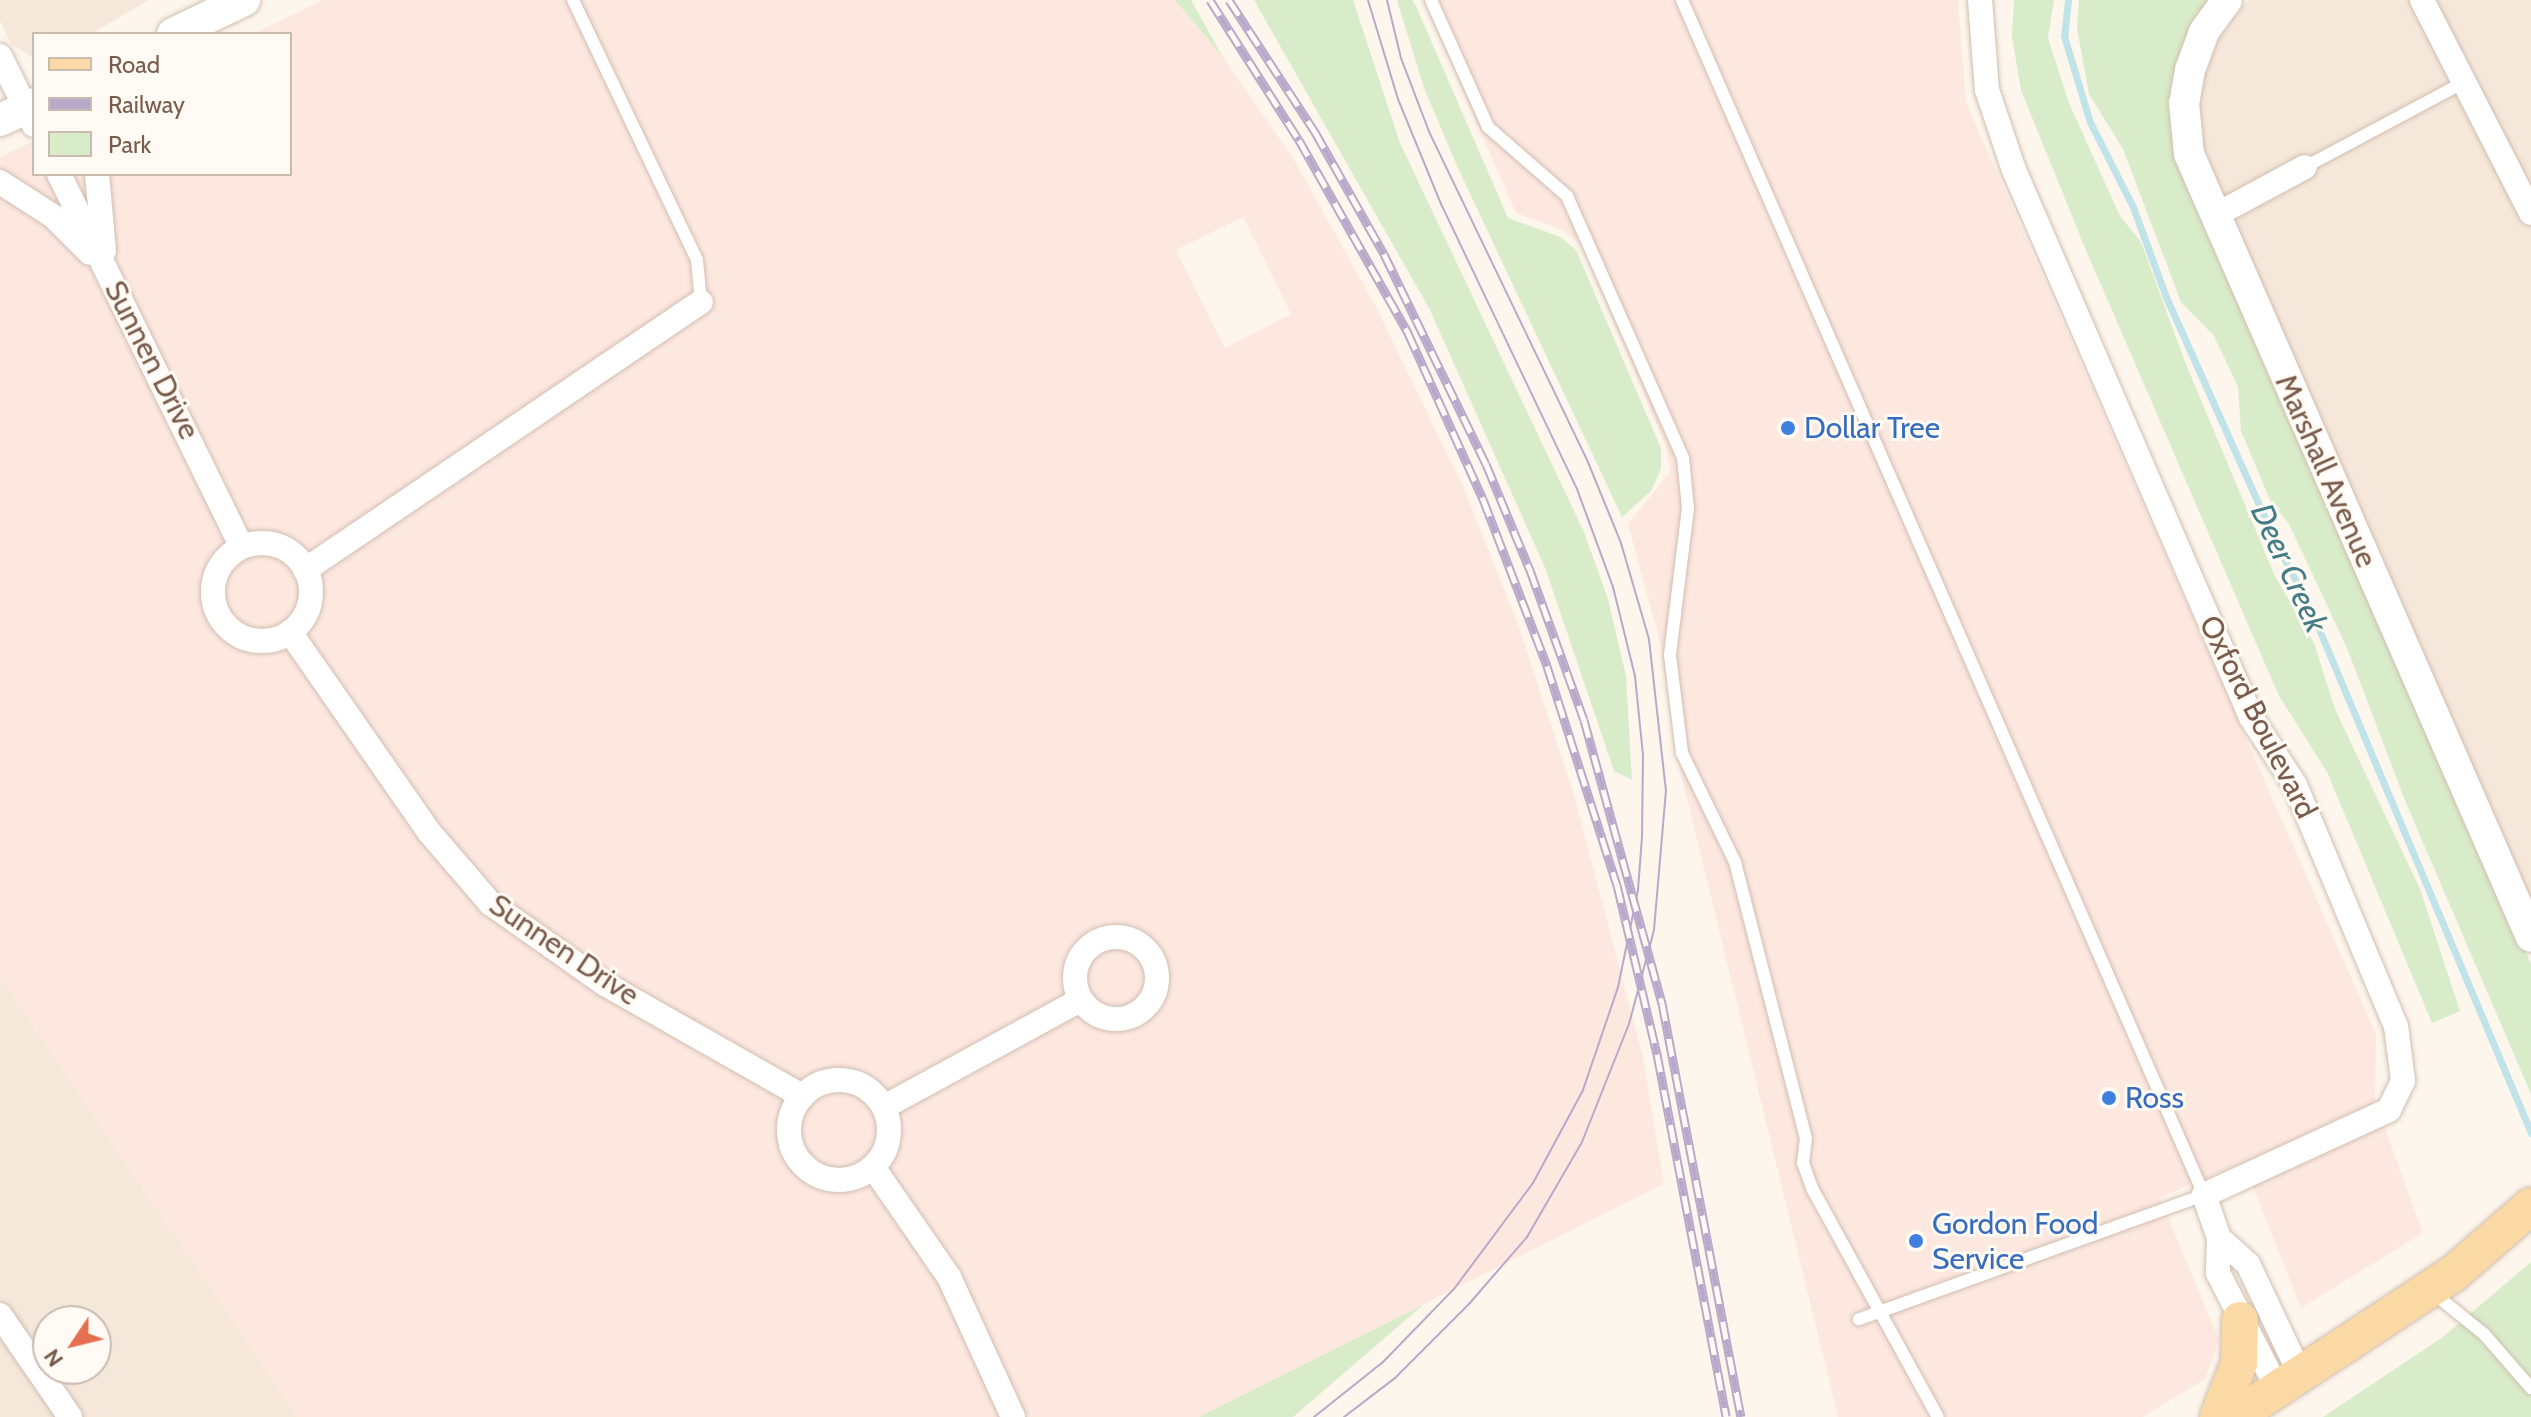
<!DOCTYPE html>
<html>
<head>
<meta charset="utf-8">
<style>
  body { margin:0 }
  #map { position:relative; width:2531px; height:1417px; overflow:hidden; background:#fdf6ec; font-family:Cabin,sans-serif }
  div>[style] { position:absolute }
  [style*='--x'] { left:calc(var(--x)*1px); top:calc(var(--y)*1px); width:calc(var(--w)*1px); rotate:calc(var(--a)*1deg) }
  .residential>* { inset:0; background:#f5e8da }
  .commercial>* { inset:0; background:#fde8e0 }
  .green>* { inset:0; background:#d8ecc9 }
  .stream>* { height:7px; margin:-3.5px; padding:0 3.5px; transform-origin:3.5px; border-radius:3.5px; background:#bfe3e8 }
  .roads { filter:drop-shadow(0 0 2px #d1beb0) drop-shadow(0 0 2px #d1beb0) }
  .service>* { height:12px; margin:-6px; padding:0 6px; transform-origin:6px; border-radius:6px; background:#fff }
  .minor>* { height:24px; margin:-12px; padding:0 12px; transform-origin:12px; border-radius:12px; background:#fff }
  .minor>.ring { margin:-12px; padding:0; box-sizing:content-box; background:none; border:24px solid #fff; border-radius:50% }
  .tertiary>* { height:30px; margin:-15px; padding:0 15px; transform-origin:15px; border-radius:15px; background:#fff }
  .secondary>* { height:32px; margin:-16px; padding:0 16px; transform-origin:16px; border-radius:16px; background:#fff }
  .primary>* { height:36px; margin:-18px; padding:0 18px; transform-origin:18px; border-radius:18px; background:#fbd9a5 }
  .tram>* { height:2px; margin:-1px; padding:0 1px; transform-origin:1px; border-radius:1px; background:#b9a8c9 }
  .rail>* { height:9px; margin-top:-4.5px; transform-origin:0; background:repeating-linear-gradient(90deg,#fffaf3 0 18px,#b9a8c9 0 36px); box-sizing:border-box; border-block:2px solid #b9a8c9 }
  .dots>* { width:22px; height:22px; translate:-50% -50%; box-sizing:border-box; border:4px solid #fffaf3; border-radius:50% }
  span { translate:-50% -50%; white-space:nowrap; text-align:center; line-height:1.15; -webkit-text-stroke:6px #fffaf3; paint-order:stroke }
  .street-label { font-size:30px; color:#7a5c4d }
  .shop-label { font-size:30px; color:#366cbe }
  .left { translate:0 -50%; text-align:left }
  .water-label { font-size:32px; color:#437c86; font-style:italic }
  .legend { position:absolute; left:32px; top:32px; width:260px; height:144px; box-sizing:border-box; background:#fffaf3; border:2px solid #cabbb1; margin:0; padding:10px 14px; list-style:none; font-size:24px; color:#7a5c4d }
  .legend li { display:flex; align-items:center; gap:16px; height:40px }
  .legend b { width:40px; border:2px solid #cabbb1 }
  .north { position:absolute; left:32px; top:1305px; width:80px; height:80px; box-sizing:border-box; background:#fffaf3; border:2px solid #cabbb1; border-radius:50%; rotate:235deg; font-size:22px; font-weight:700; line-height:32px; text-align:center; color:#7a5c4d }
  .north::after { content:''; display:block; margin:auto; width:28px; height:36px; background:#e76f51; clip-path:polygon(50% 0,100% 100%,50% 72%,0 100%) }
</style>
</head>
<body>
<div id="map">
  <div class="residential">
    <i style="clip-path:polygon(0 0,149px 0,91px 34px,34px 34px,34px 58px,11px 44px,0 21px)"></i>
    <i style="clip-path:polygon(2248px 0,2531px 0,2531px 907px,2203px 150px,2198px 98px,2203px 69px,2215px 41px)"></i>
    <i style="clip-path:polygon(evenodd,0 977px,298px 1417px,0 1417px,0 977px,48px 1321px,96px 1321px,96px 1369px,48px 1369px,48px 1321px)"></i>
  </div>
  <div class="commercial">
    <i style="clip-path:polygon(evenodd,323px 0,1175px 0,1223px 57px,1293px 158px,1375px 305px,1462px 484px,1518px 624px,1574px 795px,1643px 1057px,1664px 1184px,1199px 1417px,298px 1417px,0 977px,0 157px,34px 141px,34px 174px,290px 174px,290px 34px,253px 34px,323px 0,1243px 217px,1291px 314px,1225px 348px,1176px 250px,1243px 217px)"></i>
    <i style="clip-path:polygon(1423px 0,1958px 0,1966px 102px,2376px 1034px,2375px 1101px,2423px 1233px,2301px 1308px,2243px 1162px,2160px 1198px,2219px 1340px,2205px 1379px,2143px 1417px,1838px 1417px,1678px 762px,1661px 646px,1628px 524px,1670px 472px,1666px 446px,1581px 245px,1563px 230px,1516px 213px)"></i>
  </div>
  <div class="green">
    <i style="clip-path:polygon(1175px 0,1191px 0,1223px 57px)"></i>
    <i style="clip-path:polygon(1254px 0,1353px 0,1400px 143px,1584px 532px,1608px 599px,1626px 676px,1632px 780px,1614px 771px,1546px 570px,1430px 310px)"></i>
    <i style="clip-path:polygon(1397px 0,1412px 0,1416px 6px,1508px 218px,1560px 237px,1576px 250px,1661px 448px,1661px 469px,1651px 491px,1622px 517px,1457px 166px,1424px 88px)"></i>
    <i style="clip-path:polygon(2014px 0,2054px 0,2048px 38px,2069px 103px,2120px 216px,2141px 242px,2185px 362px,2275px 576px,2314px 643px,2335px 709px,2420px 889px,2460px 1011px,2432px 1023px,2327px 772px,2279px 696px,2085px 248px,2021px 90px,2012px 37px)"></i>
    <i style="clip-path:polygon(2079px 0,2213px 0,2189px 28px,2176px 64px,2170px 115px,2180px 172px,2531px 964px,2531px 1094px,2406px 803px,2347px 648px,2289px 524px,2270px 500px,2241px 431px,2238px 387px,2214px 336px,2181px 302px,2123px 149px,2089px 94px,2077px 28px)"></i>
    <i style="clip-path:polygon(2531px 1262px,2531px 1417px,2323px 1417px,2443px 1337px)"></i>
    <i style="clip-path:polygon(1423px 1305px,1293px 1417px,1199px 1417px)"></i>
  </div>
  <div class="stream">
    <i style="--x:2068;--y:0;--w:36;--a:96"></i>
    <i style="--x:2064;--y:36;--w:90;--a:73.2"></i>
    <i style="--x:2090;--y:122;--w:95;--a:63.2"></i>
    <i style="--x:2133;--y:207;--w:96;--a:69.9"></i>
    <i style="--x:2166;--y:297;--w:267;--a:65.9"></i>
    <i style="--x:2275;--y:541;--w:76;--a:62.4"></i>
    <i style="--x:2310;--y:608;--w:570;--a:67.17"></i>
  </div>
  <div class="roads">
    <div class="service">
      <i style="--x:573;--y:0;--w:288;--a:64.5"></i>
      <i style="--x:697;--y:260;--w:42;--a:84.6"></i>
      <i style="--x:1431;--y:0;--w:139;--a:65.8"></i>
      <i style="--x:1488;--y:127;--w:105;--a:41.1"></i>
      <i style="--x:1567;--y:196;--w:287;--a:66.1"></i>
      <i style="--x:1683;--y:458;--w:50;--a:84.3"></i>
      <i style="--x:1688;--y:508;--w:148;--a:97"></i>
      <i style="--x:1670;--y:655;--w:99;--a:83"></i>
      <i style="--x:1682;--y:753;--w:121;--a:64.1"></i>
      <i style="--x:1735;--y:862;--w:285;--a:75.6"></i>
      <i style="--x:1806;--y:1138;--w:25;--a:97"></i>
      <i style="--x:1803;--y:1163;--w:29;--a:70"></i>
      <i style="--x:1813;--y:1190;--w:259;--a:61.2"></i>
      <i style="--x:1682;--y:0;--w:1304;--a:66.4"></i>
      <i style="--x:2204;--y:1195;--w:367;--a:160.2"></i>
      <i style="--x:2305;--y:167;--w:180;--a:-28.1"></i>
      <i style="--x:2432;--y:1292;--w:67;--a:38.9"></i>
      <i style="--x:2484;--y:1334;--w:72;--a:49"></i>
    </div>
    <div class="minor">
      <i style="--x:1980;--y:0;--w:90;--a:85.6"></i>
      <i style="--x:1987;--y:90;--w:84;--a:71.4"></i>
      <i style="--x:2014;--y:170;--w:596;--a:66.57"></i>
      <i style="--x:2251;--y:717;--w:81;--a:57.1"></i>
      <i style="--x:2295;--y:785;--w:261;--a:67.3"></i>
      <i style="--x:2396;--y:1026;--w:55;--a:82.7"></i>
      <i style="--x:2403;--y:1081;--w:32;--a:116"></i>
      <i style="--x:2389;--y:1110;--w:204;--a:155.3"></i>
      <i style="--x:2204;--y:1195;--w:46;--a:70.8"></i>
      <i style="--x:2219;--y:1238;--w:35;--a:92"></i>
      <i style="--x:2218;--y:1273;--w:129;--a:62.8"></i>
      <i style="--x:2422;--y:0;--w:239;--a:62.9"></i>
      <i style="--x:0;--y:56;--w:77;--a:63.8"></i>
      <i style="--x:59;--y:174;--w:415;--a:63.9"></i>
      <i style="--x:97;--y:174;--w:77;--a:84.8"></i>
      <i style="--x:0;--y:182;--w:63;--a:32.7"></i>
      <i style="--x:53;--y:216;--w:52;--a:45"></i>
      <i style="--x:2214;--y:216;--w:103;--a:-28.3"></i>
      <i class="ring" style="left:213px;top:543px;width:74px;height:74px"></i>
      <i style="--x:305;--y:570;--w:478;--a:-34.1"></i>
      <i style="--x:290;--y:632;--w:244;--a:55.2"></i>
      <i style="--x:429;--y:832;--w:94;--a:49.3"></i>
      <i style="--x:490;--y:903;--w:141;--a:35.2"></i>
      <i style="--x:605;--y:984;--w:227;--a:29.6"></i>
      <i class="ring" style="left:1075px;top:937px;width:58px;height:58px"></i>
      <i class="ring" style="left:789px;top:1080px;width:76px;height:76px"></i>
      <i style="--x:884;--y:1107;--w:223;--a:-28.6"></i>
      <i style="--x:873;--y:1167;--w:134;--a:55.4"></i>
      <i style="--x:949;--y:1277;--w:154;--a:65.4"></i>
      <i style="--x:2219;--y:1238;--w:39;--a:42"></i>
      <i style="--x:2248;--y:1264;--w:122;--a:64.7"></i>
      <i style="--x:0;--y:1315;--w:124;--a:55.5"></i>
    </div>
    <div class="tertiary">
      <i style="--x:2227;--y:0;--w:39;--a:126"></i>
      <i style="--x:2204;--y:32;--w:40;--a:110.2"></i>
      <i style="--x:2190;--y:70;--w:34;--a:100"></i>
      <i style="--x:2184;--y:103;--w:51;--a:84.4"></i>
      <i style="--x:2189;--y:154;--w:854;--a:66.41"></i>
    </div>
    <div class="secondary">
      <i style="--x:173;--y:34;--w:79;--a:-25.6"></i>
      <i style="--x:0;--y:120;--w:38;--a:-25"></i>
    </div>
    <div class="primary">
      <i style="--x:2218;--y:1417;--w:58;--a:-68.7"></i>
      <i style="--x:2239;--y:1363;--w:43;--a:-88.7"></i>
      <i style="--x:2235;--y:1417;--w:262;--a:-33.3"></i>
      <i style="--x:2454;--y:1273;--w:102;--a:-41"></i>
    </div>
  </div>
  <div class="tram">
    <i style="--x:1314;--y:1417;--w:87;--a:-38.5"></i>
    <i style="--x:1382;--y:1363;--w:103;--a:-45.8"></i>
    <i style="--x:1454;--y:1289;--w:132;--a:-53.3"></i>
    <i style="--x:1533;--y:1183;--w:106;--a:-61.7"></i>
    <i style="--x:1583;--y:1090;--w:109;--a:-71.2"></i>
    <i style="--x:1618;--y:987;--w:99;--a:-78.3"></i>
    <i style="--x:1638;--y:890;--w:53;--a:-85.7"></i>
    <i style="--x:1642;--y:837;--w:82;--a:-89.3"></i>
    <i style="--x:1643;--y:755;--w:79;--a:-95.8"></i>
    <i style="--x:1635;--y:676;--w:92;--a:-103.9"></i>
    <i style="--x:1613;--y:587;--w:104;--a:-110.2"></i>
    <i style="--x:1577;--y:489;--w:316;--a:-115.5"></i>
    <i style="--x:1441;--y:204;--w:113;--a:-112.3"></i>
    <i style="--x:1398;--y:99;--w:103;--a:-106.9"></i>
    <i style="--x:1344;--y:1417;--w:64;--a:-37.4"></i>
    <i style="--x:1395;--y:1378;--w:105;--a:-45"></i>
    <i style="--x:1469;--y:1304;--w:89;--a:-49.1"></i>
    <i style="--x:1527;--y:1237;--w:110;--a:-59.9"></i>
    <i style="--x:1582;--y:1142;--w:127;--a:-68.3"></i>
    <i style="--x:1629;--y:1024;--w:97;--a:-75.1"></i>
    <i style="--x:1654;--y:930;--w:140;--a:-85.1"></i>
    <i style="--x:1666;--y:791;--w:153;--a:-96.4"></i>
    <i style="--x:1649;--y:639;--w:100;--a:-106.3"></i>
    <i style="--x:1621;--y:543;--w:87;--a:-112.2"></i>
    <i style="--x:1588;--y:462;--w:364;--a:-115.7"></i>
    <i style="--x:1430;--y:134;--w:81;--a:-110.9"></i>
    <i style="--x:1401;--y:58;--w:60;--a:-103.6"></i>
  </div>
  <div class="rail">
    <i style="--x:1210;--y:0;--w:166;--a:57.6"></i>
    <i style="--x:1299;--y:140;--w:222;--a:60.5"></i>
    <i style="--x:1408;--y:333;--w:182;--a:65.7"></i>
    <i style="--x:1483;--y:499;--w:179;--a:69"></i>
    <i style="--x:1547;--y:666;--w:230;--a:72.3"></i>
    <i style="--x:1617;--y:885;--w:174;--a:76.7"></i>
    <i style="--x:1657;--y:1054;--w:369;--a:79.2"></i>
    <i style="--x:1229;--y:0;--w:158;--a:56.9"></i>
    <i style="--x:1315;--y:132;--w:140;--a:60.5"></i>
    <i style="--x:1384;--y:254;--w:233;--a:64.1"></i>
    <i style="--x:1486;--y:464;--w:115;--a:67.5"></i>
    <i style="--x:1530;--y:570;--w:159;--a:70.2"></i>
    <i style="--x:1584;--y:720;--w:294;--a:74.6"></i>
    <i style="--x:1662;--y:1003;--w:421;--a:79.2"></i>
  </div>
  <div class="dots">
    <i style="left:1788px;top:428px;background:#3f7fe0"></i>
    <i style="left:2109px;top:1098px;background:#3f7fe0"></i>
    <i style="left:1916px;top:1241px;background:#3f7fe0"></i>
  </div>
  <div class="street-label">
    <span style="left:152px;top:360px;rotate:63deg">Sunnen Drive</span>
    <span style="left:2326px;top:471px;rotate:66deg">Marshall Avenue</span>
    <span style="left:2258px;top:717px;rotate:63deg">Oxford Boulevard</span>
    <span style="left:564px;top:950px;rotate:34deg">Sunnen Drive</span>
  </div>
  <div class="shop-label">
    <span class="left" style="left:1804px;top:428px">Dollar Tree</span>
    <span class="left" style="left:2125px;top:1098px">Ross</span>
    <span class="left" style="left:1932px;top:1241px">Gordon Food<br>Service</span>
  </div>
  <div class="water-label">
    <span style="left:2289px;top:568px;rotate:65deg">Deer Creek</span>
  </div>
  <ul class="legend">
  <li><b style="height:10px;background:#fbd9a5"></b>Road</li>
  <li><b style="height:10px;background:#b9a8c9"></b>Railway</li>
  <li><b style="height:22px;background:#d8ecc9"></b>Park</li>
  </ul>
  <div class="north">N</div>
</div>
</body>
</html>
